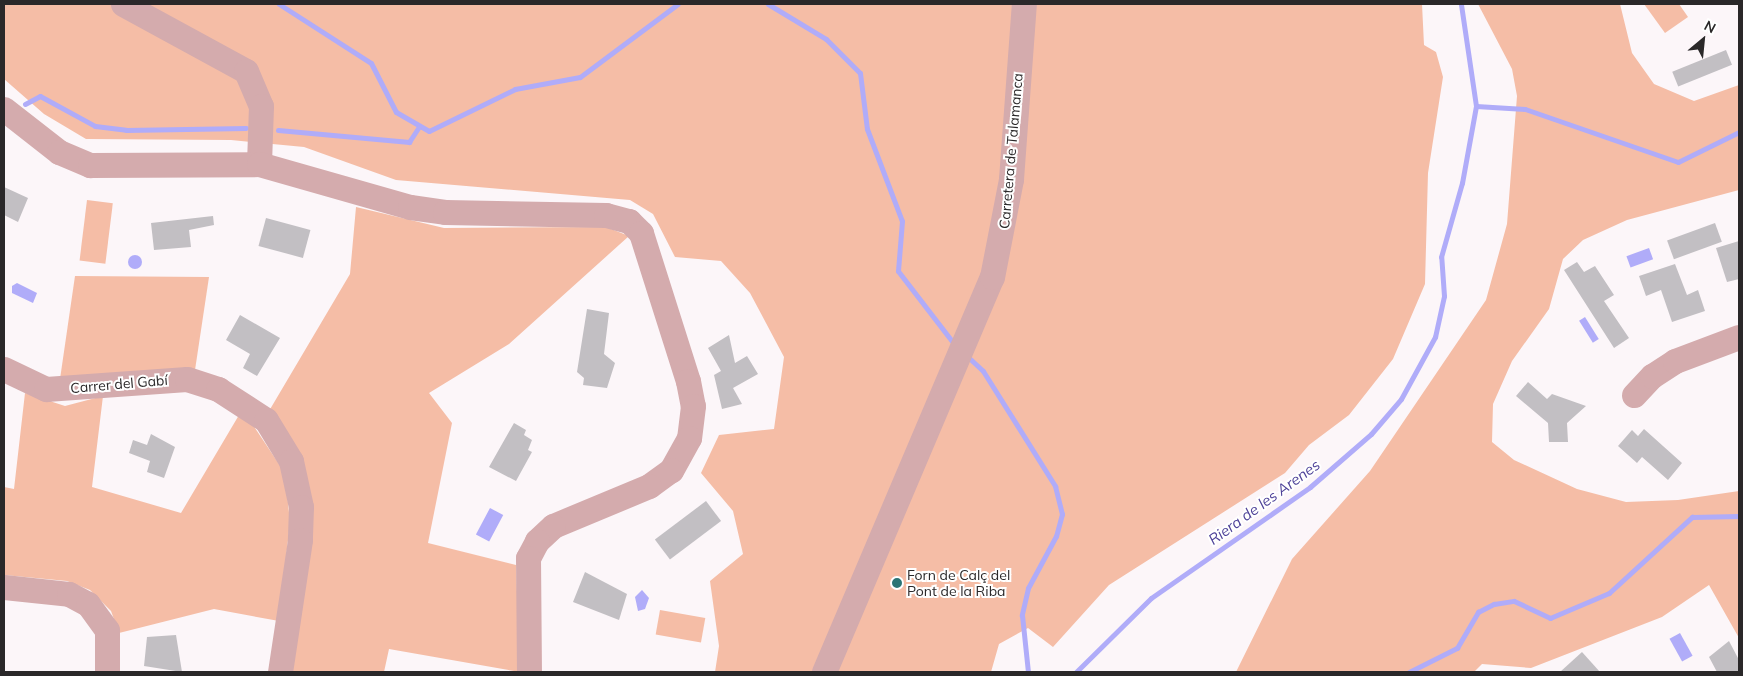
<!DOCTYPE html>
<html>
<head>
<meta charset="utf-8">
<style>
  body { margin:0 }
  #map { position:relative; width:1743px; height:676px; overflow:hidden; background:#fcf6f9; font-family:Mulish,sans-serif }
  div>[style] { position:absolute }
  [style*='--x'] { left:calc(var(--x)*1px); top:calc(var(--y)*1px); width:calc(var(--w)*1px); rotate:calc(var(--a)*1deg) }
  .green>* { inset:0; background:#f5bda6; transform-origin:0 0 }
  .water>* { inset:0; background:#b0acf9; transform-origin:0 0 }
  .round { border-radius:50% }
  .stream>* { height:5px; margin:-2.5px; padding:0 2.5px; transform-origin:2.5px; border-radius:2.5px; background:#b0acf9 }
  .building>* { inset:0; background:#c2bfc3; transform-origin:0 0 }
  .minor>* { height:25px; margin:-12.5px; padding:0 12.5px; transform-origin:12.5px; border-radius:12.5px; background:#d4abad }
  .dots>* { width:14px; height:14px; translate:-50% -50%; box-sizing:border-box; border:2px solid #fff; border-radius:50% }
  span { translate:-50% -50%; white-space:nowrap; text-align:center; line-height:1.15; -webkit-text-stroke:4px #fff; paint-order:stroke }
  .street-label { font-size:14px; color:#2a2829 }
  .poi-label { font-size:14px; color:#2a2829 }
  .left { translate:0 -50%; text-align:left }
  .water-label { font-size:15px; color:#4d4198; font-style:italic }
  .frame { position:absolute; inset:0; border:5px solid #2a2829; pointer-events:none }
  .north { position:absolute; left:1678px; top:15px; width:50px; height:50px; -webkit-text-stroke:4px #fff; paint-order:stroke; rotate:28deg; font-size:14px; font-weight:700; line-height:20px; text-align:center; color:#2a2829 }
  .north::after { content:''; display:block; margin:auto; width:18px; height:22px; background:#2a2829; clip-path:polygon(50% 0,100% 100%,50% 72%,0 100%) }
</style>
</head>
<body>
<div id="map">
  <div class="green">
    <i style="clip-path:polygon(4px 4px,1422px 4px,1424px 45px,1436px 52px,1443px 77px,1428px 173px,1425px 284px,1393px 359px,1349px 415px,1309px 445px,1285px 473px,1109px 585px,1053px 647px,1028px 628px,999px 644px,991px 672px,715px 672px,719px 646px,710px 581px,743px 554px,733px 511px,701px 473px,719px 435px,774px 429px,784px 357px,750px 293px,721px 261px,675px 257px,653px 214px,630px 200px,396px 180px,304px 147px,231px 140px,86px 139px,44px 114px,4px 79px)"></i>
    <i style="clip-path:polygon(1478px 4px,1620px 4px,1632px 53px,1654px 84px,1694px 101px,1739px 85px,1739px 190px,1627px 220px,1583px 240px,1563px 259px,1549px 309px,1512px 361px,1493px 404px,1492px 442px,1514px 460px,1577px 489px,1626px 502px,1678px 500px,1739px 491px,1739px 638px,1709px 585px,1662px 617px,1531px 668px,1482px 664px,1474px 672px,1236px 672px,1292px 559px,1370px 471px,1486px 300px,1507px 224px,1517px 96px,1512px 69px)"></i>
    <i style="clip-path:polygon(1644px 4px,1679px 4px,1688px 17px,1665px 33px)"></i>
    <i style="left:87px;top:200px;width:26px;height:61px;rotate:7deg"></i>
    <i style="clip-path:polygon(356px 207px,444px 228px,606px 227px,629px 236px,509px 344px,429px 393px,452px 423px,428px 543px,516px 565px,520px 672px,389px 649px,384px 672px,291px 672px,303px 603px,312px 505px,301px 457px,269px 411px,350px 274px)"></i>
    <i style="clip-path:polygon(75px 276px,209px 277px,195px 370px,60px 379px)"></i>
    <i style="clip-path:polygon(25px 393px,65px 406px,103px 396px,92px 487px,181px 513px,239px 415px,253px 425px,285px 473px,290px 522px,279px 621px,214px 609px,119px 633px,111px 611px,90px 590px,67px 581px,4px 575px,4px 487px,14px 489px)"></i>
    <i style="left:660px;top:610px;width:46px;height:25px;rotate:10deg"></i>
  </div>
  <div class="water">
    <i style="left:1649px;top:248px;width:12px;height:24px;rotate:70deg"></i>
    <i class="round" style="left:128px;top:255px;width:14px;height:14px"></i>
    <i style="clip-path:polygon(17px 283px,37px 293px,33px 303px,12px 293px,12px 286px)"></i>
    <i style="left:1585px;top:317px;width:26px;height:7px;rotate:58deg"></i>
    <i style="left:490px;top:508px;width:15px;height:30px;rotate:28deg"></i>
    <i style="clip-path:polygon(642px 590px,649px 598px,645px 609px,638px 611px,635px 597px)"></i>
    <i style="left:1680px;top:633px;width:26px;height:12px;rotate:61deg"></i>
  </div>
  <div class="stream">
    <i style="--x:279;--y:4;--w:109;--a:32.7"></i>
    <i style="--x:371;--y:63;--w:55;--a:63"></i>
    <i style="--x:396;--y:112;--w:38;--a:30"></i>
    <i style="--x:429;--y:131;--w:96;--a:-26"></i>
    <i style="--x:515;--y:89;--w:66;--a:-10.5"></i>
    <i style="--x:580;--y:77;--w:122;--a:-36.7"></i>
    <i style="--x:768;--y:4;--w:68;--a:31.1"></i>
    <i style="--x:826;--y:39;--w:48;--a:45"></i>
    <i style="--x:860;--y:73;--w:56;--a:82.9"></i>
    <i style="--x:867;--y:129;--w:98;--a:69.2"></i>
    <i style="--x:902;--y:221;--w:50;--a:94.6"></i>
    <i style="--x:898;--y:271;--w:93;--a:52.4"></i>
    <i style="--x:25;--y:104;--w:17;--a:-28"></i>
    <i style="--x:40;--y:96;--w:63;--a:28.6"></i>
    <i style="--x:95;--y:126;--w:31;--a:7"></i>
    <i style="--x:126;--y:130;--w:120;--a:-1"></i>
    <i style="--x:1476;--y:106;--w:49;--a:3.5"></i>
    <i style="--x:1525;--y:109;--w:162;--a:19.1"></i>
    <i style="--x:1678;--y:162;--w:68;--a:-26.2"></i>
    <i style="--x:278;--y:130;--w:132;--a:5.2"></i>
    <i style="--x:409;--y:142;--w:17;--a:-57"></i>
    <i style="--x:967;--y:356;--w:22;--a:43"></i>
    <i style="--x:983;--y:371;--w:136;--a:57.9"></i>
    <i style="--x:1055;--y:486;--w:29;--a:76"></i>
    <i style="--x:1062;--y:514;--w:23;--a:105"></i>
    <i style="--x:1056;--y:536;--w:59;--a:118.3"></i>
    <i style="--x:1028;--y:588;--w:28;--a:103"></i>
    <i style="--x:1022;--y:615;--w:57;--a:84"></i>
    <i style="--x:1076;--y:672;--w:105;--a:-44.6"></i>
    <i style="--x:1151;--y:598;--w:194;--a:-34.9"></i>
    <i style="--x:1310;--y:487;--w:81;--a:-41"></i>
    <i style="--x:1371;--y:434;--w:46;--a:-49.4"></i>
    <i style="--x:1401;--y:399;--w:71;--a:-61.3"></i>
    <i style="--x:1435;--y:337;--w:42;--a:-77.6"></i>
    <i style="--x:1444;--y:296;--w:39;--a:-94"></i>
    <i style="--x:1441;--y:257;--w:77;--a:-74.2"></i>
    <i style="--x:1462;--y:183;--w:78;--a:-79.7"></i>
    <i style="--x:1476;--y:106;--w:103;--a:-98.4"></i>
    <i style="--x:1409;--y:672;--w:54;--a:-26.6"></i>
    <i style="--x:1457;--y:648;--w:42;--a:-59.7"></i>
    <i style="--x:1478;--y:612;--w:18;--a:-27"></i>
    <i style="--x:1494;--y:604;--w:20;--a:-9"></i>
    <i style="--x:1514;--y:601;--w:40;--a:25"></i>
    <i style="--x:1550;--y:618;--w:64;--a:-23"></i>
    <i style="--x:1609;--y:593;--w:113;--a:-42.5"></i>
    <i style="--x:1692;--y:517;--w:47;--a:-1.2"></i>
  </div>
  <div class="building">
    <i style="left:1726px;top:50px;width:16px;height:58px;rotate:68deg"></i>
    <i style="clip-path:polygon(4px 187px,28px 198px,18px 222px,4px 215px)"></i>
    <i style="clip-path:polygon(213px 216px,214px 225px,189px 230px,191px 247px,154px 250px,151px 223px)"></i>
    <i style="left:266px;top:218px;width:46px;height:29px;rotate:15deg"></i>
    <i style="left:1715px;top:223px;width:20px;height:51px;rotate:70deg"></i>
    <i style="clip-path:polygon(1739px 241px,1739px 279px,1727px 282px,1716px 248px)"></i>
    <i style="clip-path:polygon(1577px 262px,1584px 272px,1595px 266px,1614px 295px,1604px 301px,1629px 338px,1614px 348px,1564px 270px)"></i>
    <i style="clip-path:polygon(1675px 264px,1687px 295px,1698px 290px,1705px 311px,1672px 322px,1661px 290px,1646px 296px,1639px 276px)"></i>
    <i style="clip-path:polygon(587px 309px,609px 313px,604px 354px,615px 363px,607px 388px,583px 385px,584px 378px,577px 372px)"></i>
    <i style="clip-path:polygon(240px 315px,280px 338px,257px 376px,243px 368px,250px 354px,226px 340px)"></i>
    <i style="clip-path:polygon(729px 335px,735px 363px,747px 356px,758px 374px,733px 388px,742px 404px,722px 409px,714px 375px,721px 371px,708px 348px)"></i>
    <i style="clip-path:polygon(1528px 382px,1547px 399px,1552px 394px,1586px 406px,1567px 423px,1568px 442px,1549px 442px,1548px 423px,1516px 396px)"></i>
    <i style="clip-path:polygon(514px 423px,526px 430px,524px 435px,532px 440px,528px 450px,532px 452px,516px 481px,489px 467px)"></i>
    <i style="clip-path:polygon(1644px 429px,1682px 463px,1668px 480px,1642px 457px,1637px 463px,1618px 446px,1632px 430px,1638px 436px)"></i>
    <i style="clip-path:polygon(151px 434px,175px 447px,164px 478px,147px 472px,150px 461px,129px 453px,133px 440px,147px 445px)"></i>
    <i style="left:706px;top:501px;width:25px;height:64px;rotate:53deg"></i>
    <i style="clip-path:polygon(585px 572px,627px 594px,619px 620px,573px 602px)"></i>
    <i style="clip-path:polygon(176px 635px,182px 672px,144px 666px,147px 637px)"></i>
    <i style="clip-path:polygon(1729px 641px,1739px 660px,1739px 672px,1717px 672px,1709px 657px)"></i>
    <i style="clip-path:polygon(1582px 652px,1600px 672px,1560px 672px)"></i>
  </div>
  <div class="minor">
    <i style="--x:123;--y:4;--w:140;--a:28.6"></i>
    <i style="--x:246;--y:71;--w:38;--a:67"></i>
    <i style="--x:261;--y:106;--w:58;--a:92"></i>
    <i style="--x:4;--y:109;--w:70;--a:38"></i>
    <i style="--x:59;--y:152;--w:34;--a:23"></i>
    <i style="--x:90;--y:165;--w:169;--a:-0.3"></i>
    <i style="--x:259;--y:164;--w:157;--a:15.9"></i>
    <i style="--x:410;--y:207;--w:35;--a:8"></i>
    <i style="--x:445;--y:212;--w:161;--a:1.1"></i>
    <i style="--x:606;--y:215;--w:24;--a:15"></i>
    <i style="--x:629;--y:221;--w:17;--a:45"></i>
    <i style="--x:641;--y:233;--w:155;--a:72.4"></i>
    <i style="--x:688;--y:381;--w:25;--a:79"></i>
    <i style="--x:693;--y:406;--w:32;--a:97"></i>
    <i style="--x:689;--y:438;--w:37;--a:119"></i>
    <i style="--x:671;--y:470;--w:27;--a:144"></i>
    <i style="--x:649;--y:486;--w:104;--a:157.4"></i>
    <i style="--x:553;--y:526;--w:22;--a:137"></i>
    <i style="--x:537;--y:541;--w:19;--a:118"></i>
    <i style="--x:528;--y:558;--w:114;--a:89.5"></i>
    <i style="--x:4;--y:369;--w:47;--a:25.5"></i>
    <i style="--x:46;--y:389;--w:141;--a:-4.1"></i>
    <i style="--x:187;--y:379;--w:33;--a:18"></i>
    <i style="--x:218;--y:389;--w:57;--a:32.9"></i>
    <i style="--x:266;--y:420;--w:48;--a:58.6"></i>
    <i style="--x:291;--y:461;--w:47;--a:77.7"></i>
    <i style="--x:301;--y:507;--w:33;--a:92"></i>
    <i style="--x:300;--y:540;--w:134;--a:98.6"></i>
    <i style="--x:1634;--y:395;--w:26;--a:-47"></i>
    <i style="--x:1652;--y:376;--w:27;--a:-33"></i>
    <i style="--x:1675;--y:361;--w:68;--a:-20.6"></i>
    <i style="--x:4;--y:587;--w:65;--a:6.1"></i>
    <i style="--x:69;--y:594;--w:21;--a:28"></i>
    <i style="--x:88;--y:604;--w:32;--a:54"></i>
    <i style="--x:107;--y:630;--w:42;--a:90"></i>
    <i style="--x:824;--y:672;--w:429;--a:-67"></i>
    <i style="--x:992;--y:277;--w:100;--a:-79"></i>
    <i style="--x:1011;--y:179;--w:175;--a:-85.8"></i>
  </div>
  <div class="dots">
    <i style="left:897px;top:583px;background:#2a7475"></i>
  </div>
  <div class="street-label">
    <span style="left:1011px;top:151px;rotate:-85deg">Carretera de Talamanca</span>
    <span style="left:119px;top:384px;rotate:-5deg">Carrer del Gabí</span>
  </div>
  <div class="poi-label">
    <span class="left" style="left:907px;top:583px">Forn de Calç del<br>Pont de la Riba</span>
  </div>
  <div class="water-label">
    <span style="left:1264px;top:502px;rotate:-36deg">Riera de les Arenes</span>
  </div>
  <div class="frame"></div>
  <div class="north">N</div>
</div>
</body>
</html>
